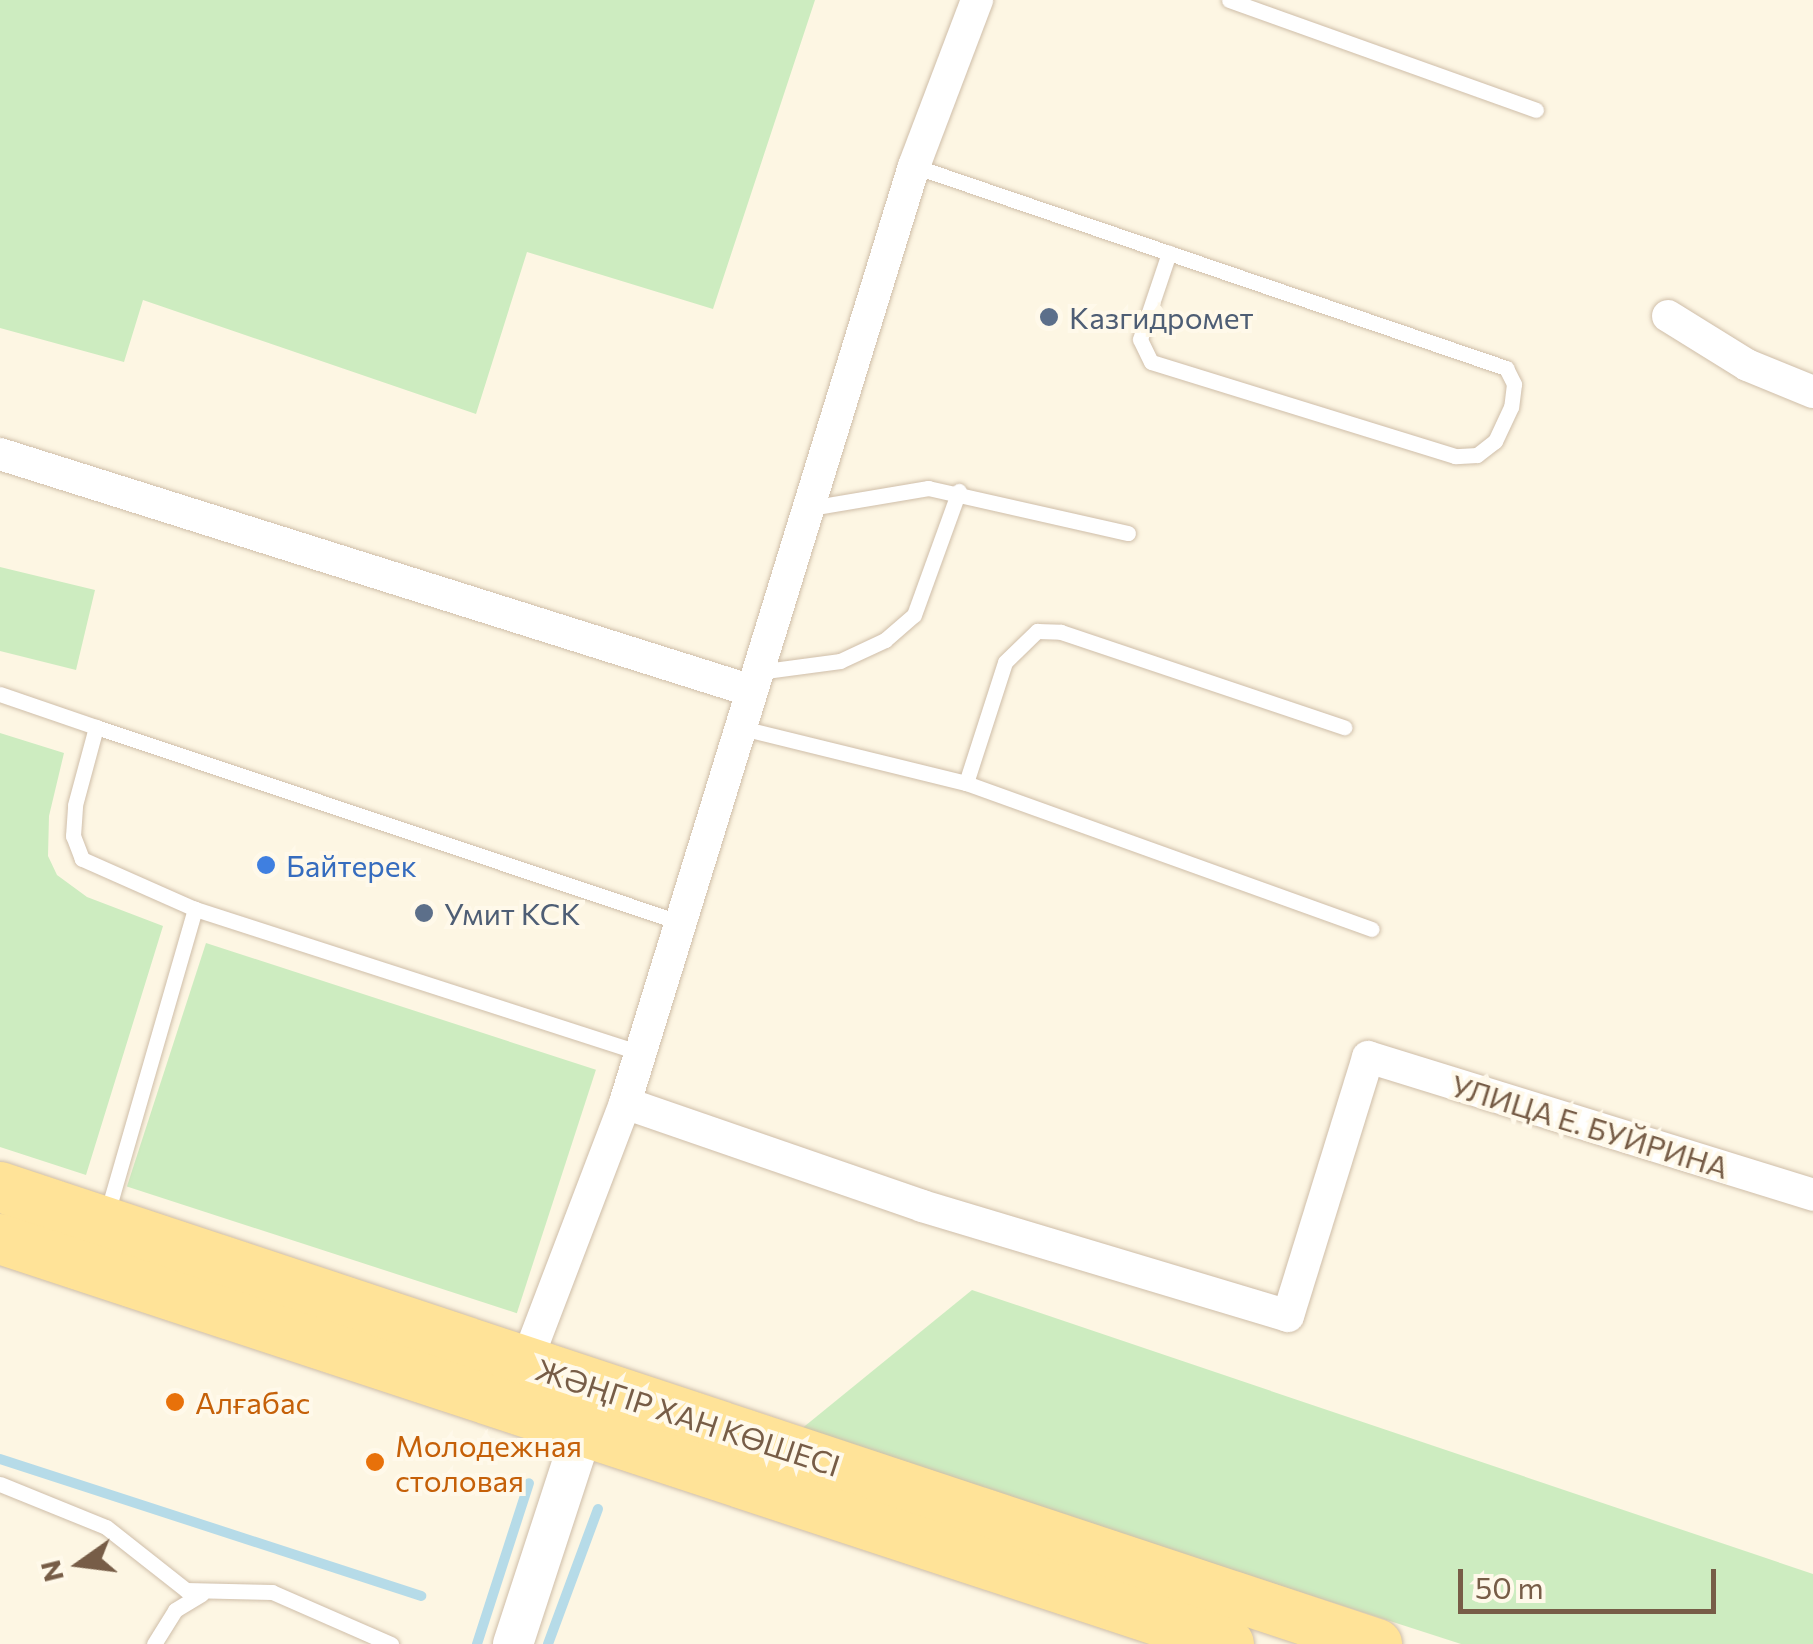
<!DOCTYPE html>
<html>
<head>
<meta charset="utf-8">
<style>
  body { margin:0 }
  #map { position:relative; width:1813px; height:1644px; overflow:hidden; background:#fdf6e3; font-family:Commissioner,sans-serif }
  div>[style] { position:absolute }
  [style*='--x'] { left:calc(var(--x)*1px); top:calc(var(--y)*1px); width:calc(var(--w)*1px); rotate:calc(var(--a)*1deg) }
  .green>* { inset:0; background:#cdecc0; transform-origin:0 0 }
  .stream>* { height:10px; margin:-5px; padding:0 5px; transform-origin:5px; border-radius:5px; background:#b6dbe8 }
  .roads { filter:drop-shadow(0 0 2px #cfbea9) drop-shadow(0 0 2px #cfbea9) }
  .service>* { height:15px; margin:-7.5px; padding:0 7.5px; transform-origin:7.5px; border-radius:7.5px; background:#fff }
  .minor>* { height:32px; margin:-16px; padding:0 16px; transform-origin:16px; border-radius:16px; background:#fff }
  .tertiary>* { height:40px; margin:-20px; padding:0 20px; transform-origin:20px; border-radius:20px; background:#fff }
  .primary>* { height:50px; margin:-25px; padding:0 25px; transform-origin:25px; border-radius:25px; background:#ffe398 }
  .dots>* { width:28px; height:28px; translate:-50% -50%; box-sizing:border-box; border:5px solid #fff9ea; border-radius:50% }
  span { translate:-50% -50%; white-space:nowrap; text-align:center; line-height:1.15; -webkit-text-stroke:8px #fff9ea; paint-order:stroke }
  .service-label { font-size:30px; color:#4e5e75 }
  .left { translate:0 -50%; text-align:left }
  .shop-label { font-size:30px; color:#366cbe }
  .street-label { font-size:30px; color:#775d47 }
  .food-label { font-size:30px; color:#c56008 }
  .north { position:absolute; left:30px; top:1514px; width:100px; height:100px; -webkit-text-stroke:8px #fff9ea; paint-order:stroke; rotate:256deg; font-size:28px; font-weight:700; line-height:40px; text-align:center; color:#775d47 }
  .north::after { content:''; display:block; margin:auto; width:35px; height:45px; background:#775d47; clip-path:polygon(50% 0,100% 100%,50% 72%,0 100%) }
  .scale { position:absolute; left:1458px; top:1569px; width:258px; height:45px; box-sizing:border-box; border:5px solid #775d47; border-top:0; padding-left:12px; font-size:30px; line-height:35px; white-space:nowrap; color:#775d47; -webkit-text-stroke:8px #fff9ea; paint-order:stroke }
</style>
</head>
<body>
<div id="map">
  <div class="green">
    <i style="clip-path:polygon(0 0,815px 0,713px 309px,527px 252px,476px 414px,143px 300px,124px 362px,0 328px)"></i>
    <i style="clip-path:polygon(0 567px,95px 590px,76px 670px,0 651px)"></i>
    <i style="clip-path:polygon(0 733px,64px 753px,49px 816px,48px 856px,57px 875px,87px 897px,163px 926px,86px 1175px,0 1147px)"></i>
    <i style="left:206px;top:943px;width:410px;height:256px;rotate:18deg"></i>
    <i style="clip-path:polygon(972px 1290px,1813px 1574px,1813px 1644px,1461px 1644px,800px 1430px)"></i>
  </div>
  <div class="stream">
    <i style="--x:0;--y:1459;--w:443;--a:18"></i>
    <i style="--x:477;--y:1644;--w:169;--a:-72.1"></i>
    <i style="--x:548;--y:1644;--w:144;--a:-69.7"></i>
  </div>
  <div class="roads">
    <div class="service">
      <i style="--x:1229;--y:0;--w:326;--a:19.7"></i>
      <i style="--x:914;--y:166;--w:626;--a:18.84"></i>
      <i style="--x:1506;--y:368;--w:18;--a:63"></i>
      <i style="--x:1514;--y:384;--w:23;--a:97"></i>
      <i style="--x:1511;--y:407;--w:38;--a:115"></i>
      <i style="--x:1495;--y:441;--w:23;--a:142"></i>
      <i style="--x:1477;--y:455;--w:22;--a:177"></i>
      <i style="--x:1455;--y:456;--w:318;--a:-162.8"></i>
      <i style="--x:1151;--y:362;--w:25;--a:-116"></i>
      <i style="--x:1140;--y:339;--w:91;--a:-71.4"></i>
      <i style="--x:810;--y:508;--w:120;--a:-9.6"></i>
      <i style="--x:928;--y:488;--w:205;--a:12.7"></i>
      <i style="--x:758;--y:672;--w:83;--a:-7.6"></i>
      <i style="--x:840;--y:661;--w:50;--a:-25"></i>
      <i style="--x:885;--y:640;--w:38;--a:-41"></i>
      <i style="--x:914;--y:615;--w:132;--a:-70.1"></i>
      <i style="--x:0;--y:694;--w:102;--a:19"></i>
      <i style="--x:738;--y:727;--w:235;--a:13.8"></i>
      <i style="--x:966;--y:783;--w:431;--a:19.8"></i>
      <i style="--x:966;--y:783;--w:127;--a:-72.1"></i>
      <i style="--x:1005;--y:662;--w:45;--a:-44.1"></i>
      <i style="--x:1037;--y:631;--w:24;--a:2"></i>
      <i style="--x:1061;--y:632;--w:299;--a:18.6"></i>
      <i style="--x:195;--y:909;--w:468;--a:17.9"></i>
      <i style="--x:106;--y:1217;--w:321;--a:-73.9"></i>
      <i style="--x:195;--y:909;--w:124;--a:-156.1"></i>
      <i style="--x:82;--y:859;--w:25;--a:-111"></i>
      <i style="--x:73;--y:836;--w:31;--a:-86"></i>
      <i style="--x:75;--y:805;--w:81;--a:-74.9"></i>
      <i style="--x:96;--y:727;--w:618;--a:18.49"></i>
      <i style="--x:0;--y:1484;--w:114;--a:22.1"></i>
      <i style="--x:106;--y:1527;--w:102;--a:38.2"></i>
      <i style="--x:186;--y:1590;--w:86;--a:1.3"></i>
      <i style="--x:272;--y:1592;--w:130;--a:23.6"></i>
      <i style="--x:154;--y:1644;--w:40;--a:-58"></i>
      <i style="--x:175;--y:1610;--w:31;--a:-31"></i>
    </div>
    <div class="minor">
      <i style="--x:1668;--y:316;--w:93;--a:31.8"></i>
      <i style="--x:1747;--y:365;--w:71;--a:22.2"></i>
      <i style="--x:0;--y:454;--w:785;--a:17.49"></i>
      <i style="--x:625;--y:1103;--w:314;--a:19.1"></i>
      <i style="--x:922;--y:1206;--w:382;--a:16.7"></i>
      <i style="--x:1288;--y:1316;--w:271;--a:-72.8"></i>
      <i style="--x:1368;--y:1057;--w:466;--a:17.2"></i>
      <i style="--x:519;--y:1381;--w:298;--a:-69.1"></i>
      <i style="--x:625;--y:1103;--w:981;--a:-72.86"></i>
      <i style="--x:914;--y:166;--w:178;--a:-69.2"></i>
    </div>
    <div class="tertiary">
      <i style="--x:513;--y:1644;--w:251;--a:-71.9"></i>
    </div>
    <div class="primary">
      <i style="--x:0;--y:1187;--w:1451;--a:18.36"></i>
      <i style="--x:0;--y:1239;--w:1294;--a:18.24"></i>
    </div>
  </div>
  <div class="dots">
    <i style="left:1049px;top:317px;background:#5c6f8a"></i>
    <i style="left:266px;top:865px;background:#3f7fe0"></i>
    <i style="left:424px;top:913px;background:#5c6f8a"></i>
    <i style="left:175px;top:1402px;background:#e8710a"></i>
    <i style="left:375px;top:1462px;background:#e8710a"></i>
  </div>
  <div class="service-label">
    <span class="left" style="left:1069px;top:317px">Казгидромет</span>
    <span class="left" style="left:444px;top:913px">Умит КСК</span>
  </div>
  <div class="shop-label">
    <span class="left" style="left:286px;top:865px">Байтерек</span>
  </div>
  <div class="street-label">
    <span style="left:1590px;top:1126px;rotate:17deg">УЛИЦА Е. БУЙРИНА</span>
    <span style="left:688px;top:1417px;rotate:18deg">ЖӘҢГІР ХАН КӨШЕСІ</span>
  </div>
  <div class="food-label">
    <span class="left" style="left:195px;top:1402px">Алғабас</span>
    <span class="left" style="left:395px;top:1462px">Молодежная<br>столовая</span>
  </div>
  <div class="north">N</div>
  <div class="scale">50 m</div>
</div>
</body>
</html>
